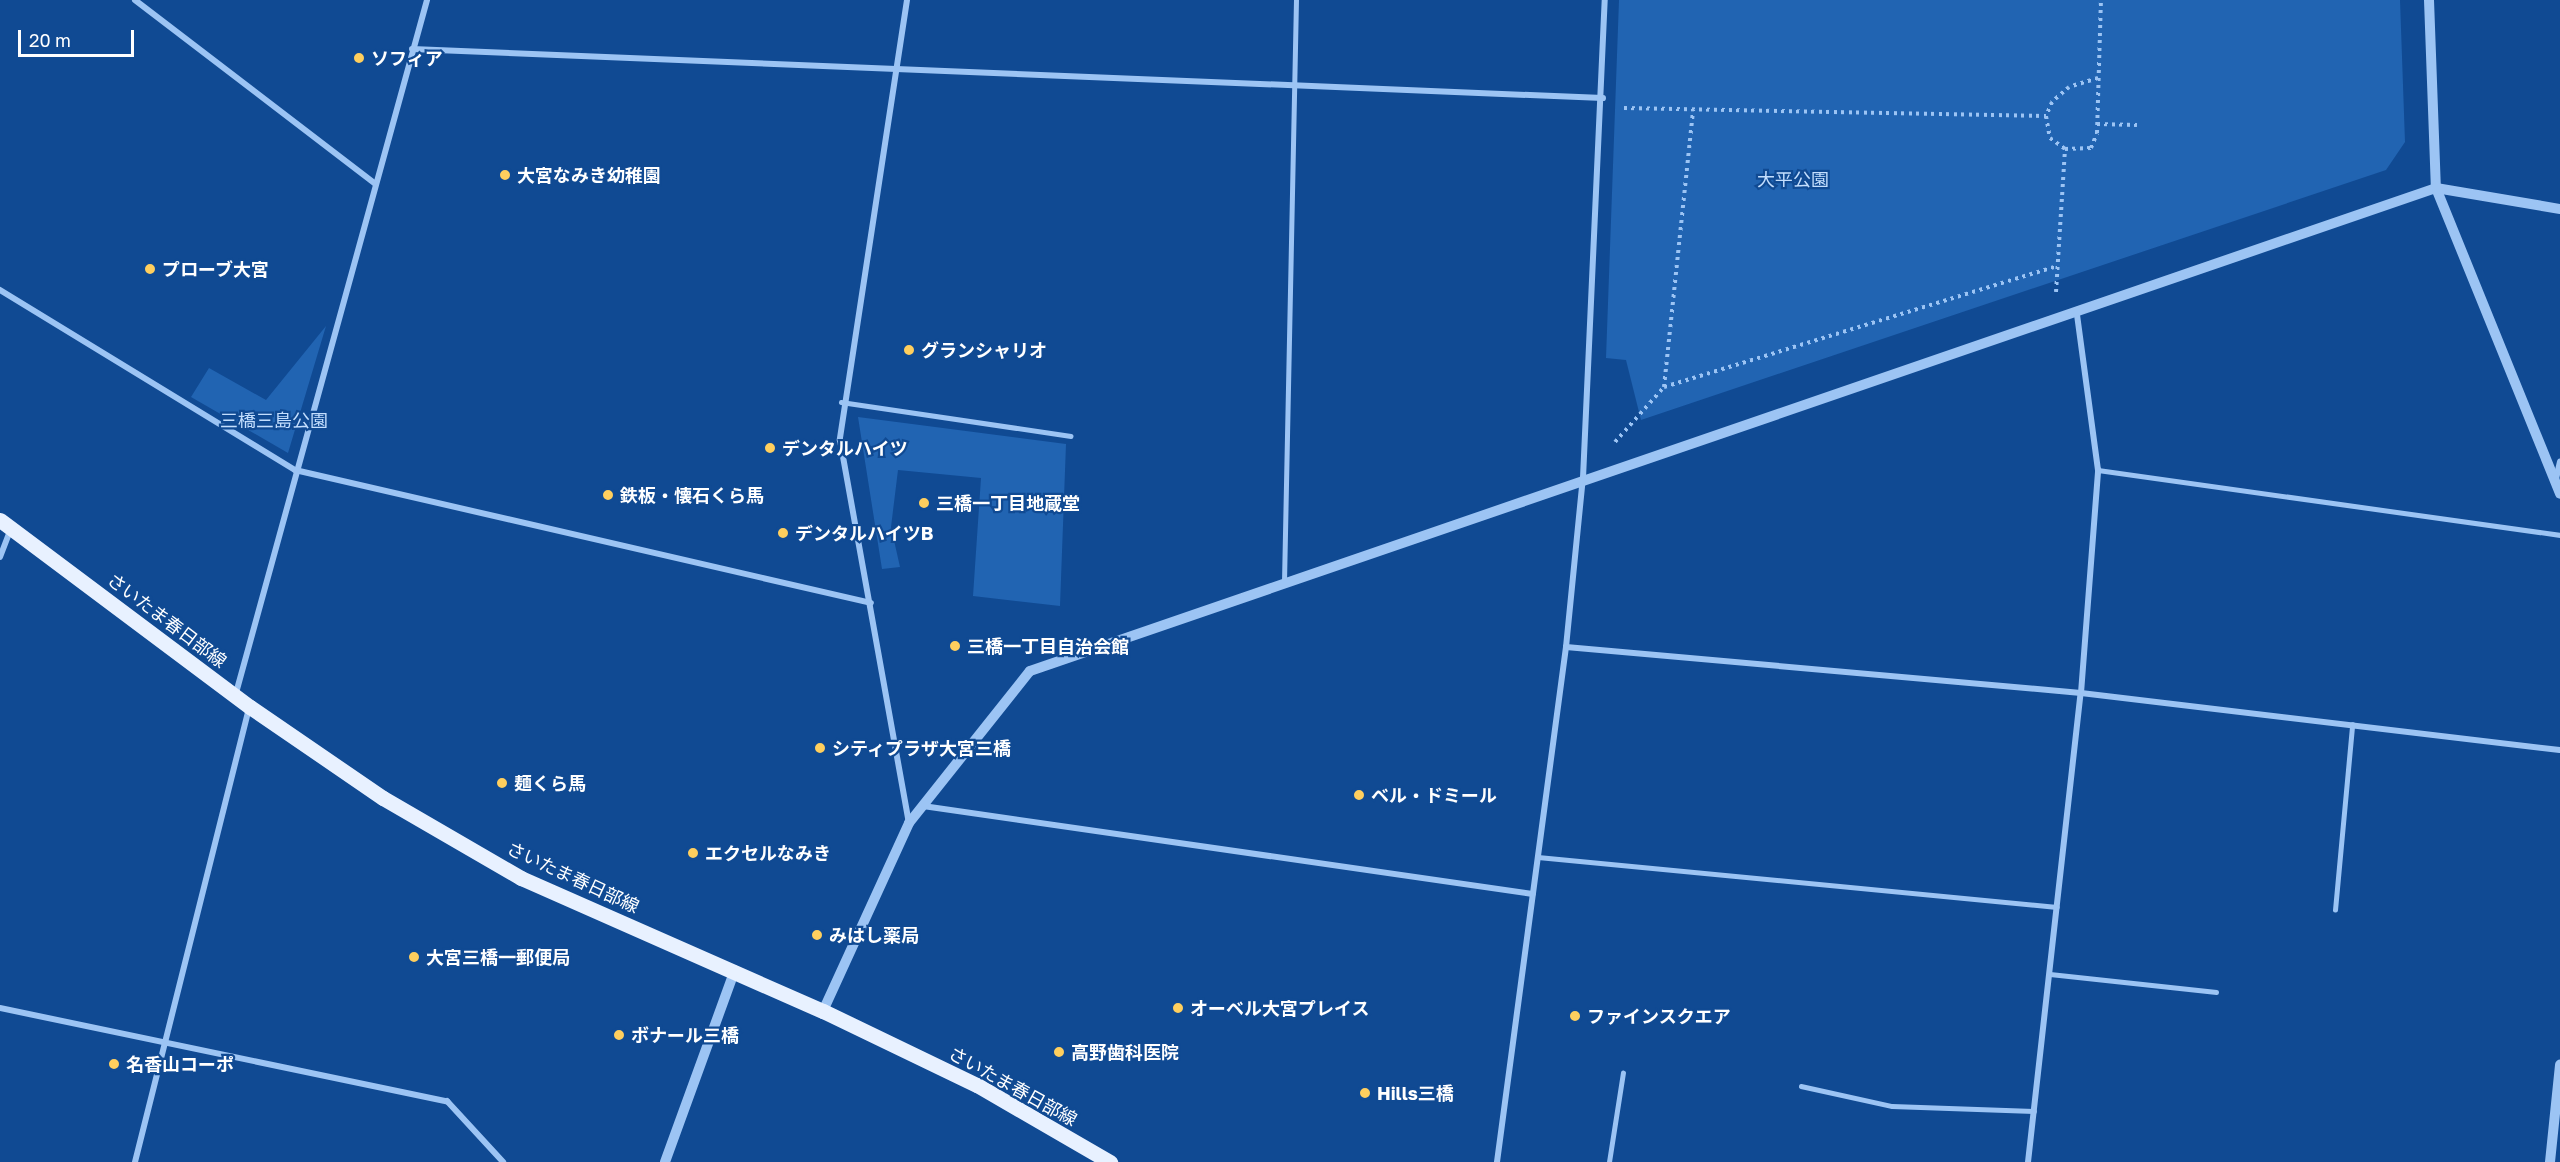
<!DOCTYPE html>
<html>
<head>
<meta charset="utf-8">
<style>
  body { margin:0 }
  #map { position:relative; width:2560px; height:1162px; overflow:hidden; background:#104a93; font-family:"Golos Text","Noto Sans JP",sans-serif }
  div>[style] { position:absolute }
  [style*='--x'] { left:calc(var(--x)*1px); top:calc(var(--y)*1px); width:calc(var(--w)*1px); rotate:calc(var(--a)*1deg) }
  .green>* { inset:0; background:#2164b2 }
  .path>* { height:4px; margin-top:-2px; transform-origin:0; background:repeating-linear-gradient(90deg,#9cc4f4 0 3px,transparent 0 7.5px) }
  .service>* { height:4.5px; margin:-2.25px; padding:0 2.25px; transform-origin:2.25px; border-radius:2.25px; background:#9cc4f4 }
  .minor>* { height:6px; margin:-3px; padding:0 3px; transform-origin:3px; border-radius:3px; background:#9cc4f4 }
  .tertiary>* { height:10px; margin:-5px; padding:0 5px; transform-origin:5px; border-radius:5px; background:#9cc4f4 }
  .primary>* { height:15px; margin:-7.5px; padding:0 7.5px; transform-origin:7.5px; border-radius:7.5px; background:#e8f1ff }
  .dots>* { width:16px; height:16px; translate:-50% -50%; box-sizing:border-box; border:3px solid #104a93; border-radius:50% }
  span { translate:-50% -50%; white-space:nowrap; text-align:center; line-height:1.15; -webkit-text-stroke:4.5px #104a93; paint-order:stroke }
  .poi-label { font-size:18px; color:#fff; font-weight:700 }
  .left { translate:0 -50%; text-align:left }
  .park-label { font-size:18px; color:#c3defe }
  .street-label { font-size:18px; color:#fff }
  .scale { position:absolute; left:18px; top:30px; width:116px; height:27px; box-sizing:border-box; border:3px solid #fff; border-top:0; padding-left:8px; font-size:18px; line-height:21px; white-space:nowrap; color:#fff; -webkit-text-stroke:4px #104a93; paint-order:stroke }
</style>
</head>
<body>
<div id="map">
  <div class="green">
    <i style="clip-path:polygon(1619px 0,2400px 0,2405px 142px,2386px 170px,1641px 420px,1626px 360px,1606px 358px)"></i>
    <i style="clip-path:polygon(326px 326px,288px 453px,191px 397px,209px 368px,266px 400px)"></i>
    <i style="clip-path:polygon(858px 417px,1066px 444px,1060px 606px,973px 596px,981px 478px,898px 470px,891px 527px,900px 567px,882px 569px)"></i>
  </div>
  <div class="path">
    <i style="--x:2098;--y:78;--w:30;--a:163"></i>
    <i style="--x:2069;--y:87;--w:23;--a:139"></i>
    <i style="--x:2052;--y:102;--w:15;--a:113"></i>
    <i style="--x:2046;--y:116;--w:22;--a:80"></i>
    <i style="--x:2050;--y:138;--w:19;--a:36"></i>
    <i style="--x:2065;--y:149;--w:26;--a:-2"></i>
    <i style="--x:2091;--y:148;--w:16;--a:-68"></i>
    <i style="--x:2097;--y:133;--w:133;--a:-88.3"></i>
    <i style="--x:1624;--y:108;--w:422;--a:1.1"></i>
    <i style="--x:2097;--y:124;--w:40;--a:1.4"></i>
    <i style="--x:2056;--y:292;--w:143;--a:-86.4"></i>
    <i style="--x:1664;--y:387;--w:279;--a:-84"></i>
    <i style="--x:1615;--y:442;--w:74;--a:-48.3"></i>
    <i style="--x:1664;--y:387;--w:412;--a:-17.1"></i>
  </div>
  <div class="service">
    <i style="--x:841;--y:402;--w:232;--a:8.4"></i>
    <i style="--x:2098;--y:470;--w:467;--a:8"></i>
    <i style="--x:1284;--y:582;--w:582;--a:-88.82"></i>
    <i style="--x:1538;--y:857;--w:521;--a:5.5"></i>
    <i style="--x:2335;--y:910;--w:186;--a:-84.7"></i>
    <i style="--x:2050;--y:974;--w:167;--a:6.2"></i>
    <i style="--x:1801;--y:1086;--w:93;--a:12.4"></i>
    <i style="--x:1892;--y:1106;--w:142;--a:2"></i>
    <i style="--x:1609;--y:1162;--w:90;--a:-81.1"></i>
  </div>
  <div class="minor">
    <i style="--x:135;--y:0;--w:303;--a:37.4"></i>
    <i style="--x:907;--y:0;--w:445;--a:98.7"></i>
    <i style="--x:840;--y:440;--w:388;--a:79.8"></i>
    <i style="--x:412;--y:49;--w:1192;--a:2.36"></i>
    <i style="--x:0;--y:290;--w:346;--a:31.4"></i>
    <i style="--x:295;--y:470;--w:591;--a:13"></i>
    <i style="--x:2556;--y:479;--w:18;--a:-77"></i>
    <i style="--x:0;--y:557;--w:30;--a:-69"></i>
    <i style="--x:1566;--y:647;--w:517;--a:5.1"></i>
    <i style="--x:2081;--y:693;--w:482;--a:6.8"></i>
    <i style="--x:236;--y:693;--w:719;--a:-74.59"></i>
    <i style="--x:923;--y:806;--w:616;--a:8.21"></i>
    <i style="--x:0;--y:1008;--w:457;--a:11.8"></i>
    <i style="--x:447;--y:1101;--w:83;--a:47.4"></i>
    <i style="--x:135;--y:1162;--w:469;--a:-75.9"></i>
    <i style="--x:1497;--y:1162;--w:520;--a:-82.37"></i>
    <i style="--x:1566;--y:647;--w:170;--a:-84.3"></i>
    <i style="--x:1583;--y:478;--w:479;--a:-87.4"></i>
    <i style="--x:2028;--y:1162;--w:472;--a:-83.6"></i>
    <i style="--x:2081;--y:693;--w:224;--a:-85.6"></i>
    <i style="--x:2098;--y:470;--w:157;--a:-97.7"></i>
  </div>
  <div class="tertiary">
    <i style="--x:2429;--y:0;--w:188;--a:87.9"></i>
    <i style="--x:2436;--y:188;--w:330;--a:67.9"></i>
    <i style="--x:823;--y:1011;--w:207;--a:-65.4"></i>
    <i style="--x:909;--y:823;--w:194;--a:-51.5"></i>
    <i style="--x:1030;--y:671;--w:1487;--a:-18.96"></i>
    <i style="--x:2436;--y:188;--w:126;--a:9.6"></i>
    <i style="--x:665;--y:1162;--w:204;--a:-70"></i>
    <i style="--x:2550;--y:1162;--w:98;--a:-84.1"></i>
  </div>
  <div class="primary">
    <i style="--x:0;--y:520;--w:312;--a:36.8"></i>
    <i style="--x:250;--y:707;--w:161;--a:34.4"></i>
    <i style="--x:383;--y:798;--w:160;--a:30.1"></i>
    <i style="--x:521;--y:878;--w:330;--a:23.8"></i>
    <i style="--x:823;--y:1011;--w:171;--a:25.7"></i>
    <i style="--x:977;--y:1085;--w:154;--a:30.1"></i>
  </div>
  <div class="dots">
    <i style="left:359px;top:58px;background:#ffcf5e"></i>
    <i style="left:505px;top:175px;background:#ffcf5e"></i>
    <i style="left:150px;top:269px;background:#ffcf5e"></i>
    <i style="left:909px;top:350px;background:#ffcf5e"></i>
    <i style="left:770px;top:448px;background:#ffcf5e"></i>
    <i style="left:608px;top:495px;background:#ffcf5e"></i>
    <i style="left:924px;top:503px;background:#ffcf5e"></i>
    <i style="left:783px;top:533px;background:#ffcf5e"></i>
    <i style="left:955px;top:646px;background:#ffcf5e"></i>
    <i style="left:820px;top:748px;background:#ffcf5e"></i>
    <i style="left:502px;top:783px;background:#ffcf5e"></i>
    <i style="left:1359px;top:795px;background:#ffcf5e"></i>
    <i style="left:693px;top:853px;background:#ffcf5e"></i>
    <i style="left:817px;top:935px;background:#ffcf5e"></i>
    <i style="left:414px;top:957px;background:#ffcf5e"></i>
    <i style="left:1178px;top:1008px;background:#ffcf5e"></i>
    <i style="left:1575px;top:1016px;background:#ffcf5e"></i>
    <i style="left:619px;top:1035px;background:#ffcf5e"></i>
    <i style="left:1059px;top:1052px;background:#ffcf5e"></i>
    <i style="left:114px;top:1064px;background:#ffcf5e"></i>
    <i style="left:1365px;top:1093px;background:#ffcf5e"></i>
  </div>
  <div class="poi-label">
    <span class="left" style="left:371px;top:58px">ソフィア</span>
    <span class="left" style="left:517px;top:175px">大宮なみき幼稚園</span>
    <span class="left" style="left:162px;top:269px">プローブ大宮</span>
    <span class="left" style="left:921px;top:350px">グランシャリオ</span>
    <span class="left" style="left:782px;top:448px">デンタルハイツ</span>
    <span class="left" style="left:620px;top:495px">鉄板・懐石くら馬</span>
    <span class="left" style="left:936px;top:503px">三橋一丁目地蔵堂</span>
    <span class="left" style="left:795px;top:533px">デンタルハイツB</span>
    <span class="left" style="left:967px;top:646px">三橋一丁目自治会館</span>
    <span class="left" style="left:832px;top:748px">シティプラザ大宮三橋</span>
    <span class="left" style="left:514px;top:783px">麺くら馬</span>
    <span class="left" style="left:1371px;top:795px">ベル・ドミール</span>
    <span class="left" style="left:705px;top:853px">エクセルなみき</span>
    <span class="left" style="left:829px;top:935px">みはし薬局</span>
    <span class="left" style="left:426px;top:957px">大宮三橋一郵便局</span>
    <span class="left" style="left:1190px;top:1008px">オーベル大宮プレイス</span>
    <span class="left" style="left:1587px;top:1016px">ファインスクエア</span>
    <span class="left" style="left:631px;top:1035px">ボナール三橋</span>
    <span class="left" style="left:1071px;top:1052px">高野歯科医院</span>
    <span class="left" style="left:126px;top:1064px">名香山コーポ</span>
    <span class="left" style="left:1377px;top:1093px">Hills三橋</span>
  </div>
  <div class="park-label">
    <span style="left:1793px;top:179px">大平公園</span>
    <span style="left:274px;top:420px">三橋三島公園</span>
  </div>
  <div class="street-label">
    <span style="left:167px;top:620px;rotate:37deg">さいたま春日部線</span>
    <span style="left:573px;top:877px;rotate:25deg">さいたま春日部線</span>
    <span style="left:1013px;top:1086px;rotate:29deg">さいたま春日部線</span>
  </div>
  <div class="scale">20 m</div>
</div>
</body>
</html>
